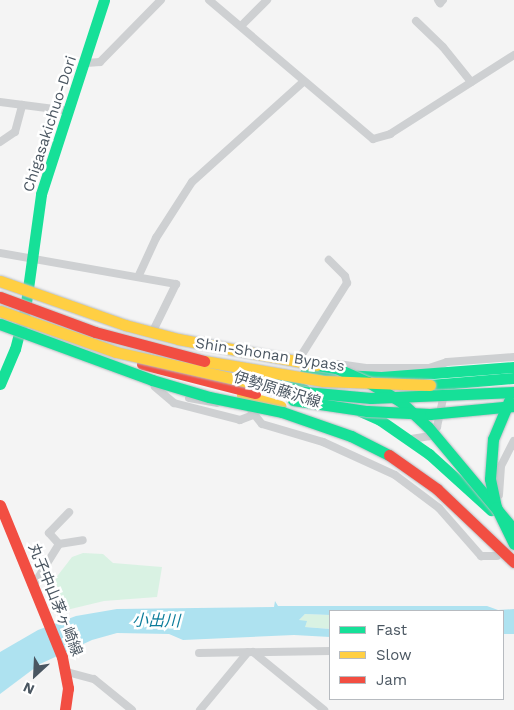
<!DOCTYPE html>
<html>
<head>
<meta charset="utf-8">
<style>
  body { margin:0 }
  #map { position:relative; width:514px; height:710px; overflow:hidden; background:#f4f4f4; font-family:"Work Sans","Noto Sans JP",sans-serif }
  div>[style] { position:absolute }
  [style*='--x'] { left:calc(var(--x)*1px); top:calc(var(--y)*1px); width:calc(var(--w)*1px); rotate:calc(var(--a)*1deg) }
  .green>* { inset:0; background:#d9f2e3 }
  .water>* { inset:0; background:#aee2f0 }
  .street>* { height:8px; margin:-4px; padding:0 4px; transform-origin:4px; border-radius:4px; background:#ced0d2 }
  .fast>* { height:11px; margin:-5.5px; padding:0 5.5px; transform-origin:5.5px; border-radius:5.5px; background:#16e098 }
  .slow>* { height:11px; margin:-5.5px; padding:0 5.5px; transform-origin:5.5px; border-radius:5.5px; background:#ffcf43 }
  .jam>* { height:11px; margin:-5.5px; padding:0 5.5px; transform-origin:5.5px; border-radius:5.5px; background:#f24e42 }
  .bridges { filter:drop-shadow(0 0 1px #b9bec3) drop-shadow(0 0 1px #b9bec3) }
  .fast-bridge>* { height:11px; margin:-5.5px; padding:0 5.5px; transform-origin:5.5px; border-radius:5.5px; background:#16e098 }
  .slow-bridge>* { height:11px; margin:-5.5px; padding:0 5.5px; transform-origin:5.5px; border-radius:5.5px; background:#ffcf43 }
  .jam-bridge>* { height:11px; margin:-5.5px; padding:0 5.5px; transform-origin:5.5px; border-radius:5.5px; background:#f24e42 }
  span { translate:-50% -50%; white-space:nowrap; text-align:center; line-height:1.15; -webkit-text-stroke:5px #fff; paint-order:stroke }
  .street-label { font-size:15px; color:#4a5661 }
  .water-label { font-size:16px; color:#0c7c9b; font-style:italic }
  .legend { position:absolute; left:329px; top:610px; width:175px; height:90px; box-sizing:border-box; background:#fff; border:1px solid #b7bbc0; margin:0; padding:6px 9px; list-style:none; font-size:15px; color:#4a5661 }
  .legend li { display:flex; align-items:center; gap:10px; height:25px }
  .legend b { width:25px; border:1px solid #b7bbc0 }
  .north { position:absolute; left:10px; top:650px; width:50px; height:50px; -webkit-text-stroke:4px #fff; paint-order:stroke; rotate:205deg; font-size:14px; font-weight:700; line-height:20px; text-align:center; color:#4a5661 }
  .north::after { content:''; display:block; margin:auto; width:18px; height:22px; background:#4a5661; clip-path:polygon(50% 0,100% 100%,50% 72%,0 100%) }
</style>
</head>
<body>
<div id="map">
  <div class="green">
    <i style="clip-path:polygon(83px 553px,103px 554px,113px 563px,162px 567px,157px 597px,104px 601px,54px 613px,45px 592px,72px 557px)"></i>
    <i style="clip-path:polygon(305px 614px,330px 615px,330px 629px,305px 627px,299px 620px)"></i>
  </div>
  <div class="water">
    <i style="clip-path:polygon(275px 601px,278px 606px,487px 606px,498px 610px,514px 609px,514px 634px,503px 634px,503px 611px,330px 611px,330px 615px,305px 614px,299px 620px,307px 621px,305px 627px,330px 629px,330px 637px,294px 635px,183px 640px,169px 634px,117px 633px,92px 640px,40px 664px,0 694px,0 652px,38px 630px,76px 616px,117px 609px,274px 607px)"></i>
  </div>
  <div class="street">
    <i style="--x:209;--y:0;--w:215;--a:40.3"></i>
    <i style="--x:373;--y:139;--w:18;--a:-16"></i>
    <i style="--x:390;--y:134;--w:147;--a:-32.5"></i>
    <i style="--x:438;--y:0;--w:4;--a:56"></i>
    <i style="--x:440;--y:3;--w:4;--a:-45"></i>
    <i style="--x:416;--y:21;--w:37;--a:44"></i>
    <i style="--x:443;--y:47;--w:45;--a:51.3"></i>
    <i style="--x:241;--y:26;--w:37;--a:-45"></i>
    <i style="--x:86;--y:63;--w:14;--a:-4"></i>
    <i style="--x:100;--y:62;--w:87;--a:-45.5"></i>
    <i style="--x:0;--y:102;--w:70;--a:7.4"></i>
    <i style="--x:0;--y:142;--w:18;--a:-34"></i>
    <i style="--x:15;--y:132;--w:28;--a:-75"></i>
    <i style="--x:0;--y:253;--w:179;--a:10"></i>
    <i style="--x:176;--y:284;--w:52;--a:116.1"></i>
    <i style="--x:139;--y:275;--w:41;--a:-65.3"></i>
    <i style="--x:156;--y:238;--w:67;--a:-57.3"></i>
    <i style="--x:192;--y:182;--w:148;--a:-42"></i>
    <i style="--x:299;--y:359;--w:90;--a:-57.7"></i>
    <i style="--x:347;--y:283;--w:7;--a:-106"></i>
    <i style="--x:345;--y:276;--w:23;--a:-135"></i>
    <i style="--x:338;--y:364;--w:30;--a:8"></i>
    <i style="--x:368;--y:368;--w:61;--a:0"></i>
    <i style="--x:429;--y:368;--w:19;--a:-18"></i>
    <i style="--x:447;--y:362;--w:67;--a:-4.3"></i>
    <i style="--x:155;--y:387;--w:25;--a:40"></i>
    <i style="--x:174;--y:403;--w:68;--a:14.4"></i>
    <i style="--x:240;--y:420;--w:14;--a:-21"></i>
    <i style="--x:189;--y:398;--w:28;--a:10"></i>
    <i style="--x:247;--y:405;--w:24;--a:52"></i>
    <i style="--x:262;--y:424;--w:64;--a:16.4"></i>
    <i style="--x:323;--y:442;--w:79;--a:24.6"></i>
    <i style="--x:395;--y:475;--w:55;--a:36.9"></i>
    <i style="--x:439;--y:508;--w:64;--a:48.8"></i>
    <i style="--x:481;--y:556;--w:16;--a:0"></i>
    <i style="--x:411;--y:439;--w:18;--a:-9"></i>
    <i style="--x:429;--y:436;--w:12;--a:-48"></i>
    <i style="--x:437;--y:427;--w:33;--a:-78"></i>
    <i style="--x:499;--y:495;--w:29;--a:-86"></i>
    <i style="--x:501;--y:466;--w:28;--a:-63"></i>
    <i style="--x:59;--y:544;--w:15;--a:-132"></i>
    <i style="--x:49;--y:533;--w:29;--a:-46"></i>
    <i style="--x:33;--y:586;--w:49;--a:-58.2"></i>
    <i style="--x:59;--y:544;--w:24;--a:-9"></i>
    <i style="--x:253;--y:652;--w:92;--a:39.2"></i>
    <i style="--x:199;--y:653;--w:131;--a:-0.9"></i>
    <i style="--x:67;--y:672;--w:28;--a:15"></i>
    <i style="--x:94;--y:679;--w:49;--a:39.2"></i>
    <i style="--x:200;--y:710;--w:75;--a:-50.4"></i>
  </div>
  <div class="fast">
    <i style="--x:305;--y:373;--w:76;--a:3"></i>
    <i style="--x:381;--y:377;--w:133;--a:-4.3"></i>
    <i style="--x:266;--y:377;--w:40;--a:18"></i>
    <i style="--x:0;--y:384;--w:38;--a:-67"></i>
    <i style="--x:15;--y:349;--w:40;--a:-75.6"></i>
    <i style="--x:25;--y:310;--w:117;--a:-82.1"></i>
    <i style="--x:41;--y:194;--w:204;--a:-72"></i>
    <i style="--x:430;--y:385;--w:84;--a:-4.8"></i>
    <i style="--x:360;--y:411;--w:22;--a:24"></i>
    <i style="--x:380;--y:420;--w:60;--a:34.8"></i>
    <i style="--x:429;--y:454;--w:84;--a:42.1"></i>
  </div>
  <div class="slow">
    <i style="--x:242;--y:395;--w:40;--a:16"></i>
  </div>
  <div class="jam">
    <i style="--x:142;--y:364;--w:117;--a:14.4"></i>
    <i style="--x:0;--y:505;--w:164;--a:67.8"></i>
    <i style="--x:62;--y:657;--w:32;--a:79"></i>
    <i style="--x:68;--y:688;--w:22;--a:98"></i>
  </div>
  <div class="bridges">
    <div class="fast-bridge">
      <i style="--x:0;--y:324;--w:162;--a:20.2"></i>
      <i style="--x:152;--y:380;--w:59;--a:16.6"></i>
      <i style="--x:209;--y:397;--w:75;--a:11.6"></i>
      <i style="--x:282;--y:412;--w:73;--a:19.2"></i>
      <i style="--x:351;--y:436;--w:42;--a:26.6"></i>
      <i style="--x:317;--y:365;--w:19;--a:9"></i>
      <i style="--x:336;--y:368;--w:35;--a:24"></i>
      <i style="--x:368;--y:382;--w:37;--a:31"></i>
      <i style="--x:400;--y:401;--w:38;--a:43"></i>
      <i style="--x:428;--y:427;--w:134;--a:50.1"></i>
      <i style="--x:283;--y:390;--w:88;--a:5.2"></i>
      <i style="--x:371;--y:398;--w:143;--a:-2.4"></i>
      <i style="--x:293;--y:400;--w:75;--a:8.5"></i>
      <i style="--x:367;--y:411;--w:63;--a:2.7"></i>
      <i style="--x:430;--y:414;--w:84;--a:-5.4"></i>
      <i style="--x:509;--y:401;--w:41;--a:112.8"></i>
      <i style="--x:493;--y:439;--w:40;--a:94.3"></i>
      <i style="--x:490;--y:479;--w:29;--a:78"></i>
      <i style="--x:496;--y:507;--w:41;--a:64.1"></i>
    </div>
    <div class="slow-bridge">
      <i style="--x:0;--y:281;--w:133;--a:19.4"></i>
      <i style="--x:125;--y:325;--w:55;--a:14.8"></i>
      <i style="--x:178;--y:339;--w:141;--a:10.6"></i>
      <i style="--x:0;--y:311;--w:123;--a:19.5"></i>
      <i style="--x:116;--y:352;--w:171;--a:12.8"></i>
      <i style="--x:204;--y:361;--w:121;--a:9.5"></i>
      <i style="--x:323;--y:381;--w:107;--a:2.1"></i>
    </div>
    <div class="jam-bridge">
      <i style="--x:0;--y:297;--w:101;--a:20.2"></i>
      <i style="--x:95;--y:332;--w:113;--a:14.9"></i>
      <i style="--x:389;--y:455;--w:59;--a:35.3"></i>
      <i style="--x:437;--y:489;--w:106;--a:43.5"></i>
    </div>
  </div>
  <div class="street-label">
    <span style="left:50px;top:124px;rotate:-72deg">Chigasakichuo-Dori</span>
    <span style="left:270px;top:355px;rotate:9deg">Shin-Shonan Bypass</span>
    <span style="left:277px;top:390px;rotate:17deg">伊勢原藤沢線</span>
    <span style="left:55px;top:600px;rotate:68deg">丸子中山茅ヶ崎線</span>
  </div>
  <div class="water-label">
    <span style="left:156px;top:621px;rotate:1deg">小出川</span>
  </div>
  <ul class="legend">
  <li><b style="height:6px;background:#16e098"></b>Fast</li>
  <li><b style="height:6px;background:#ffcf43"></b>Slow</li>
  <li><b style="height:6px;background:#f24e42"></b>Jam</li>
  </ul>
  <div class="north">N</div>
</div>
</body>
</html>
